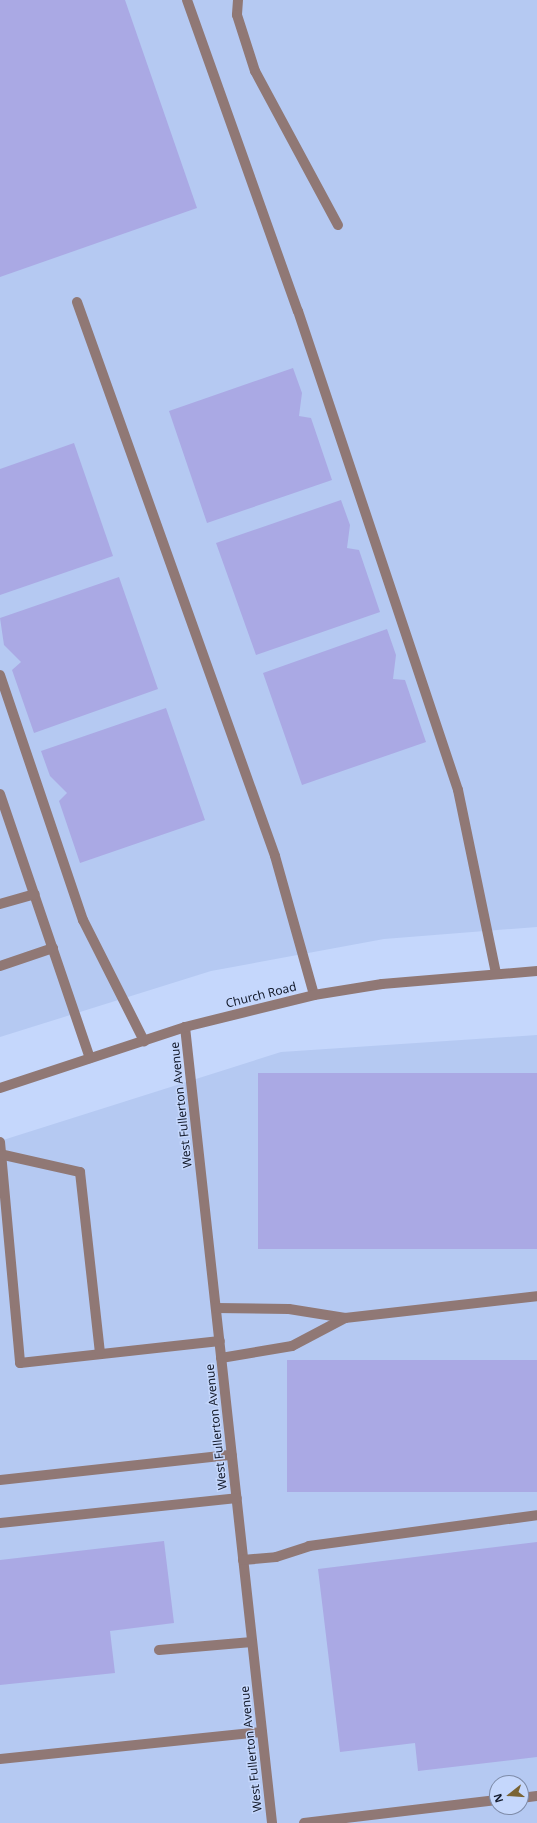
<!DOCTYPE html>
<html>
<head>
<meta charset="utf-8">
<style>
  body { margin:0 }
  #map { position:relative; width:537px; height:1823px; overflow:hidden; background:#c5d7fc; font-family:"Noto Sans",sans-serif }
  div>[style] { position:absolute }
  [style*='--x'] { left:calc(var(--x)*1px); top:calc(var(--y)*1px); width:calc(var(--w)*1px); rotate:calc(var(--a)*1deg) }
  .built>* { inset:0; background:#b5c9f2 }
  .building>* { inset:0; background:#aaa9e4; transform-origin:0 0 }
  .minor>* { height:10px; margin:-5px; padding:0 5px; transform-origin:5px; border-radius:5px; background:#907875 }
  span { translate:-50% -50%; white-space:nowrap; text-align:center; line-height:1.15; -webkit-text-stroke:3px #c5d7fc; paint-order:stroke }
  .street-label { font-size:12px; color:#131a2b }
  .north { position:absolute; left:489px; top:1775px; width:40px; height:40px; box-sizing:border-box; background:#c5d7fc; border:1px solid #7e8ba8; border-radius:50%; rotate:253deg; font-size:11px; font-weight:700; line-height:16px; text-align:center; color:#131a2b }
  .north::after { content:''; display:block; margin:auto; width:14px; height:18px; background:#7a6434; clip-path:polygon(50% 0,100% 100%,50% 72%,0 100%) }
</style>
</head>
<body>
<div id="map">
  <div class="built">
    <i style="clip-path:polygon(0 0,537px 0,537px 927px,384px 939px,211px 971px,0 1037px)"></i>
    <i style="clip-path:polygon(evenodd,537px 1035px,537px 1823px,0 1823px,0 1141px,281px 1052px,537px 1035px,497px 1783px,521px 1783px,521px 1807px,497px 1807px,497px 1783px)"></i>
  </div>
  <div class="building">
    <i style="clip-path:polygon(0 0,125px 0,197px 208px,0 277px)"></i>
    <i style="clip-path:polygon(293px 368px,302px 393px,299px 416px,311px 418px,332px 480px,207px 523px,169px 411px)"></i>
    <i style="clip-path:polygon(74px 443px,113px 556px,0 595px,0 469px)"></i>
    <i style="clip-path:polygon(341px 500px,350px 525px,347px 548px,359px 550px,380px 612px,256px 655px,216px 543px)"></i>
    <i style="clip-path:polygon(119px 577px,158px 689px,34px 733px,12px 670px,21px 662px,4px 645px,0 618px)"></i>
    <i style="clip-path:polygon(387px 629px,396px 655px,393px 679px,405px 680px,426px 742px,302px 785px,263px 673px)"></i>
    <i style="clip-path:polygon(166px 708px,205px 820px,80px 863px,59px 801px,67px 793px,50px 776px,41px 751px)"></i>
    <i style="left:537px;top:1073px;width:176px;height:279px;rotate:90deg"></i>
    <i style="left:537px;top:1360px;width:132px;height:250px;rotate:90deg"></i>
    <i style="clip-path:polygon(164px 1541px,174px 1623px,110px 1631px,115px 1673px,0 1685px,0 1560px)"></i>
    <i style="clip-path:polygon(537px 1542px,537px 1757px,418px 1771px,415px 1743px,340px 1752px,318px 1569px)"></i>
  </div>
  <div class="minor">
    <i style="--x:187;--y:0;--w:330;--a:70.4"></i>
    <i style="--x:298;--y:311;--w:505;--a:71.53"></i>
    <i style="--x:458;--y:790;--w:188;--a:78.3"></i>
    <i style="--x:238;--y:0;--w:15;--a:94"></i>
    <i style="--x:237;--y:15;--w:59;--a:72.2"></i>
    <i style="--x:255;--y:71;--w:175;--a:61.7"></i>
    <i style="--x:77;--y:302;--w:588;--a:70.33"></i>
    <i style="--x:275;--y:856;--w:144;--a:74.3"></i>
    <i style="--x:0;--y:675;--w:259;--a:71.3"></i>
    <i style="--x:83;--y:920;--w:136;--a:63.2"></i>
    <i style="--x:0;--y:794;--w:279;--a:71.2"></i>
    <i style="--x:0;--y:904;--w:36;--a:-16"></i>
    <i style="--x:0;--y:966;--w:56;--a:-18.8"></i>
    <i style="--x:185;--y:1027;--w:801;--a:83.76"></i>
    <i style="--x:0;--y:1088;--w:195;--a:-18.2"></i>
    <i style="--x:185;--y:1027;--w:133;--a:-13.9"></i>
    <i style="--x:314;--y:995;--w:69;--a:-9.2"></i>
    <i style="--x:382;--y:984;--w:156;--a:-4.8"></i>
    <i style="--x:0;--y:1142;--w:222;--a:84.8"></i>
    <i style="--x:20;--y:1363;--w:201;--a:-6.3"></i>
    <i style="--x:4;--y:1155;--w:78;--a:12.6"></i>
    <i style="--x:80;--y:1172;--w:183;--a:83.7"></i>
    <i style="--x:216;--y:1308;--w:73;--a:0.8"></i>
    <i style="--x:289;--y:1309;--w:57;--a:9.1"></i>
    <i style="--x:345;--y:1318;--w:193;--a:-6.5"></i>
    <i style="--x:221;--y:1358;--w:72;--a:-9.6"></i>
    <i style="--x:292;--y:1346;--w:60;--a:-27.8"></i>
    <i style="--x:0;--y:1480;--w:233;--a:-6.2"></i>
    <i style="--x:0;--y:1523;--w:238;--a:-6"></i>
    <i style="--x:243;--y:1560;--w:33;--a:-5"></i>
    <i style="--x:276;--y:1557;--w:35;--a:-18"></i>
    <i style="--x:309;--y:1546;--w:230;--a:-7.7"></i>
    <i style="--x:159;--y:1650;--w:93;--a:-4.9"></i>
    <i style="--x:0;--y:1759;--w:263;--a:-5.9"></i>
    <i style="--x:521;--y:1798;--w:16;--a:-7"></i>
    <i style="--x:304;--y:1823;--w:194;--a:-6.8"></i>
  </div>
  <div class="street-label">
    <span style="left:261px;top:995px;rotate:-14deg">Church Road</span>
    <span style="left:181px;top:1105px;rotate:-96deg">West Fullerton Avenue</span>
    <span style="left:216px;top:1427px;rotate:-96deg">West Fullerton Avenue</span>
    <span style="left:251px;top:1749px;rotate:-96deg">West Fullerton Avenue</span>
  </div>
  <div class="north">N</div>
</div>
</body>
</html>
